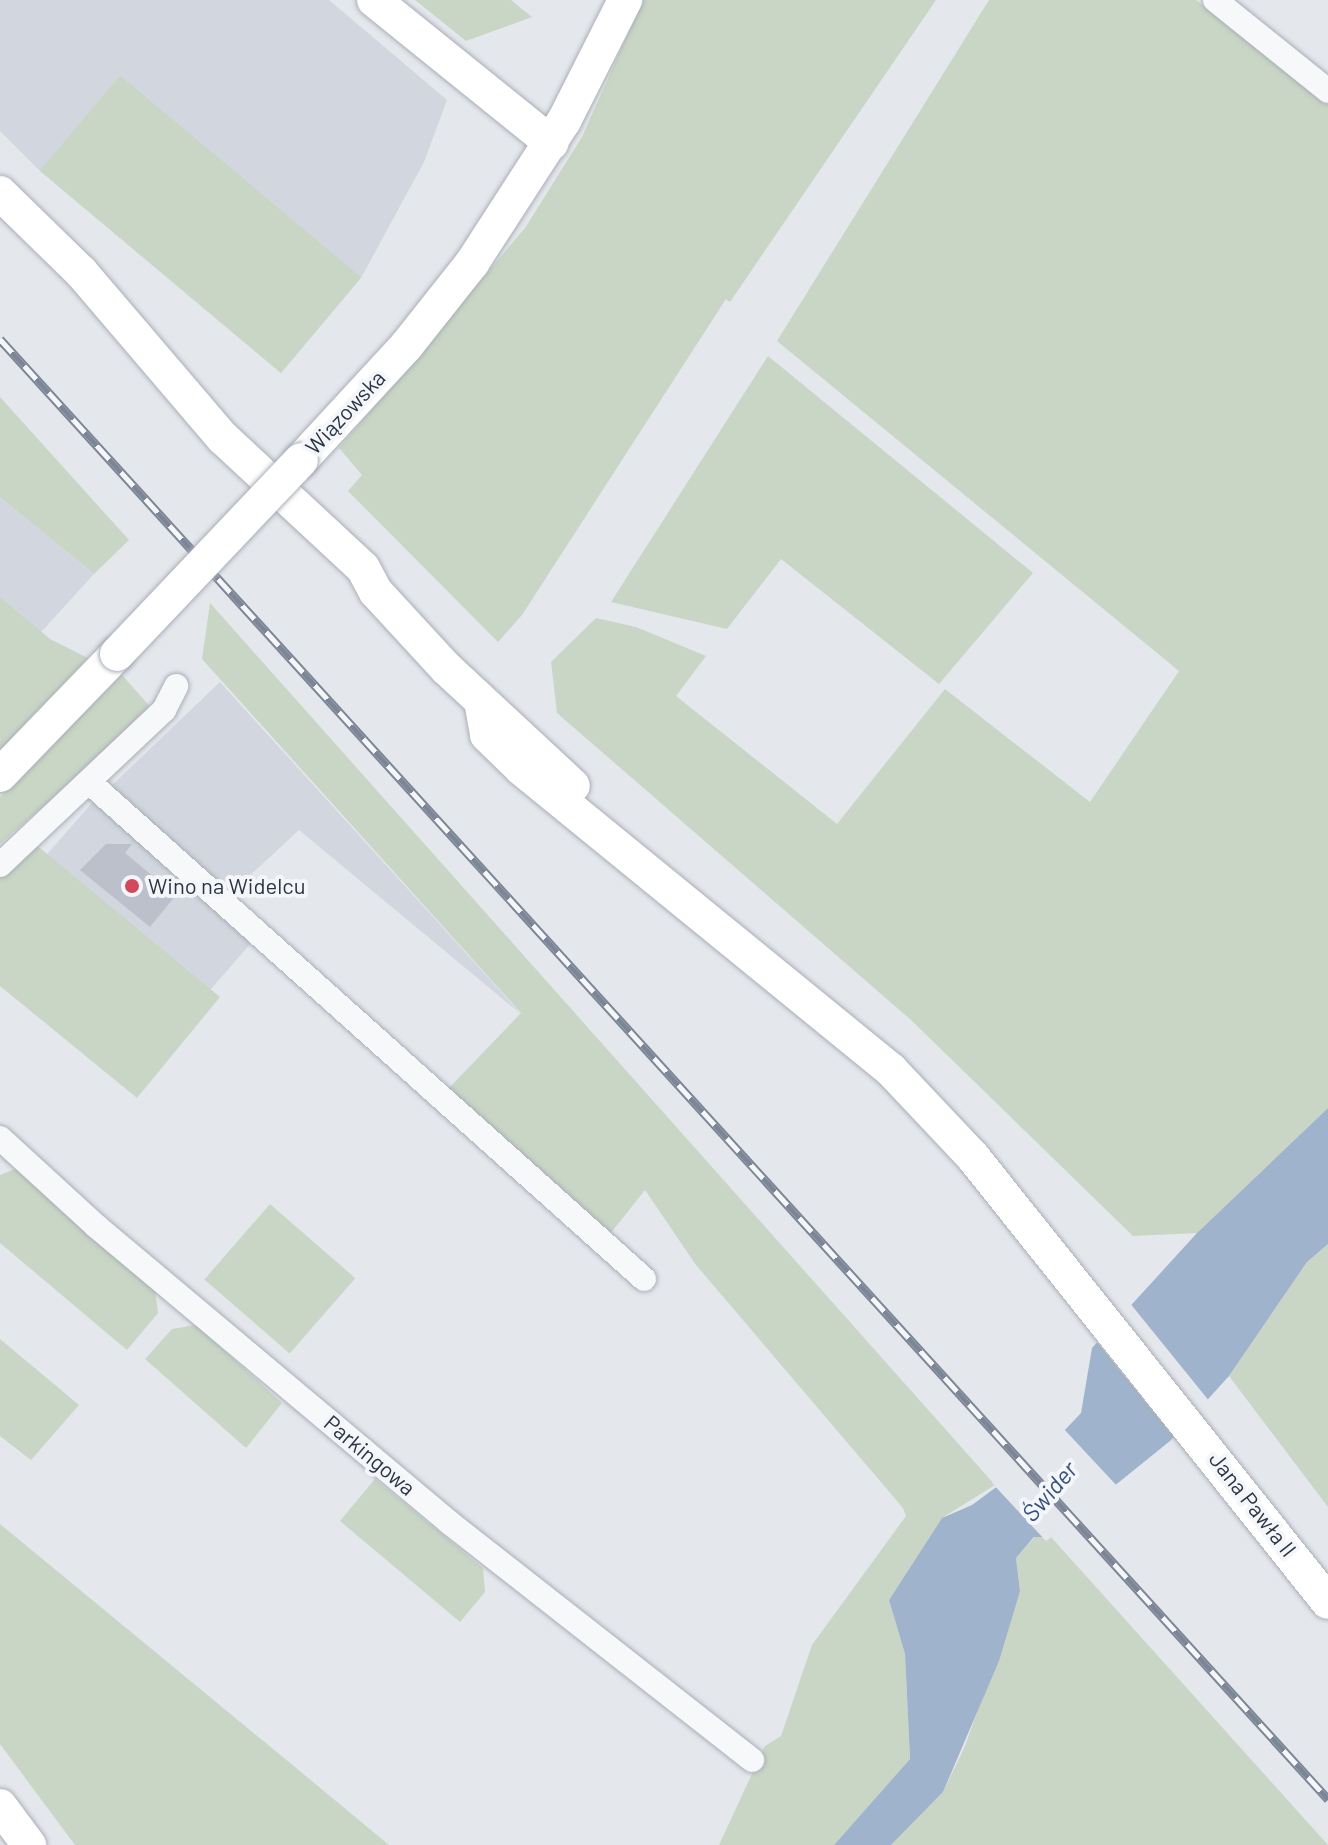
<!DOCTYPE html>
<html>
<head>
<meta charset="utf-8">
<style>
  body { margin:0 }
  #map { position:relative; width:1328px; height:1845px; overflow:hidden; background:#e4e7ec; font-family:Barlow,sans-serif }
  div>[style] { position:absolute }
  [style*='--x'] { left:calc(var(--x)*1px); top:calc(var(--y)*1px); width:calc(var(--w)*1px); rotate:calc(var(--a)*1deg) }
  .built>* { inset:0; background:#d2d6de; transform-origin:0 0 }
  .green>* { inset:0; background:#c9d6c5; transform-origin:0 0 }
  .water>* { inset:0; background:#9fb4cc }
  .pier>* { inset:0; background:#e4e7ec; transform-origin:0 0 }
  .building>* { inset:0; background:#bbc0ca }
  .roads { filter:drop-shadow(0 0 2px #a9aeb7) drop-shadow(0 0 2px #a9aeb7) }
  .street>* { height:24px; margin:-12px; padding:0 12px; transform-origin:12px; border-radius:12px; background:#f7f8fa }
  .secondary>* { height:34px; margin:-17px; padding:0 17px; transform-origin:17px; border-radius:17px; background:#fff }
  .rail>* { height:9px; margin-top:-4.5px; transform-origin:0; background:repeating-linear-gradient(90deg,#f4f6f9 0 18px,#7d8696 0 36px); box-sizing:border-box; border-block:2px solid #7d8696 }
  .bridges { filter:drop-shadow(0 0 2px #a9aeb7) drop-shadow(0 0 2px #a9aeb7) }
  .secondary-bridge>* { height:34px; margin:-17px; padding:0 17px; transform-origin:17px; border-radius:17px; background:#fff }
  .dots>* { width:22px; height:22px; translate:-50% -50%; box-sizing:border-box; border:4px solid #f4f6f9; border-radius:50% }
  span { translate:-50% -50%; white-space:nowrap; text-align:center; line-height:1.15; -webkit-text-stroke:8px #f4f6f9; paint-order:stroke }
  .street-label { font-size:22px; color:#2b3445 }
  .poi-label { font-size:22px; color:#2b3445 }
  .left { translate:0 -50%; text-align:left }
  .water-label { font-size:24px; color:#34527a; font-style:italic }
</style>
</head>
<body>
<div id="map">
  <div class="built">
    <i style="clip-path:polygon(0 0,329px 0,447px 100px,424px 162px,361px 278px,120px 75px,40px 171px,0 131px)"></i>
    <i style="clip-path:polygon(0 497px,94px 574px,41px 632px,0 597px)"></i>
    <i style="clip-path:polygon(220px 682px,521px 1014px,299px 830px,231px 893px,106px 791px)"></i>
    <i style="left:97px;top:797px;width:212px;height:77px;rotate:41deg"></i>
  </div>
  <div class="green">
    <i style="clip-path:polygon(415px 0,511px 0,532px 17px,466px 41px)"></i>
    <i style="clip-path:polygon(643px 0,936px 0,730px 302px,726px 299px,522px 615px,498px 642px,348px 491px,362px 475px,339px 448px,525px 228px,582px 137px)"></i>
    <i style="clip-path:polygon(989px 0,1196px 0,1328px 104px,1328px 1108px,1197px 1233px,1133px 1236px,911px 1020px,557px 713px,551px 662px,596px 618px,636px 627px,706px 656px,676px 696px,837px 824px,945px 689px,1090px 802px,1179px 671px,777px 341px)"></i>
    <i style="left:120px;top:75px;width:315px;height:125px;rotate:40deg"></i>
    <i style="clip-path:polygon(768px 356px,1033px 573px,939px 684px,781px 559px,727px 629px,611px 602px)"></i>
    <i style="clip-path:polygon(0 397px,129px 540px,94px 574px,0 497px)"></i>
    <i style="clip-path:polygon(0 597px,50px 639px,88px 658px,0 750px)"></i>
    <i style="clip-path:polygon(210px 603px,995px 1485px,942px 1518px,889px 1600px,905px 1654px,910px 1759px,834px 1845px,719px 1845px,765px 1746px,781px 1736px,812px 1645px,906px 1516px,903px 1508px,696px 1265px,645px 1190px,610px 1234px,449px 1088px,521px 1013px,202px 659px)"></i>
    <i style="clip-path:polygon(122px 675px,153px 710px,0 844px,0 797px)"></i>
    <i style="clip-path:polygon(35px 844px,220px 997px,137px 1098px,0 986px,0 877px)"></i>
    <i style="clip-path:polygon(15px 1169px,155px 1290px,158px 1313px,127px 1350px,0 1243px,0 1175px)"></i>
    <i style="left:270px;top:1204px;width:113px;height:100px;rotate:41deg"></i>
    <i style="clip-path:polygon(1328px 1244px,1328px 1507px,1229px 1376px,1307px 1262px)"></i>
    <i style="clip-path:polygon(196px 1325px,282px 1403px,246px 1448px,145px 1359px,172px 1329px)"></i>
    <i style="clip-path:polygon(0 1339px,79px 1405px,31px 1460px,0 1436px)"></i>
    <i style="clip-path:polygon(375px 1479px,483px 1568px,485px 1592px,460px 1622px,340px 1521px)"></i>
    <i style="clip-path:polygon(0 1524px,301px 1772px,389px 1845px,75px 1845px,0 1744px)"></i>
    <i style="clip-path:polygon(1035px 1537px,1051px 1537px,1328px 1845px,891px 1845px,943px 1792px,965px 1746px,1020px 1591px,1016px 1558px)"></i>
  </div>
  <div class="water">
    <i style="clip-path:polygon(1328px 1108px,1328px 1244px,1307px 1262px,1229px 1376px,1170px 1441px,1051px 1537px,1034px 1537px,1016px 1558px,1020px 1591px,999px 1661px,943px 1792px,891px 1845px,834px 1845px,910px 1759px,905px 1654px,889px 1600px,942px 1518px,972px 1505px,1045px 1451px,1081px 1413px,1092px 1348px,1197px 1233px)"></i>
  </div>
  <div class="pier">
    <i style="left:1129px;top:1302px;width:129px;height:50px;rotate:51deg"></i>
    <i style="clip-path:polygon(1062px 1427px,1118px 1487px,1046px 1541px,992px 1483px)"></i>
  </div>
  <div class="building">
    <i style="clip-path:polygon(106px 844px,132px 844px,125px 853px,176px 895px,150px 927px,80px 870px)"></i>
  </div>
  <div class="roads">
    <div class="street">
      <i style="--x:1215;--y:0;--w:145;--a:38.8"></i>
      <i style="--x:89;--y:782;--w:745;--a:41.84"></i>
      <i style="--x:0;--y:865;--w:226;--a:-43.4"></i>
      <i style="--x:164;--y:710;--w:27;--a:-63"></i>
      <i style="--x:0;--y:1138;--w:130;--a:42.5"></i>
      <i style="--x:96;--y:1226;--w:462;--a:40"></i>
      <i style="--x:450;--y:1523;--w:384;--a:38.1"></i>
    </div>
    <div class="secondary">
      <i style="--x:374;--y:0;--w:228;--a:38.9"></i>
      <i style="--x:0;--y:193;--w:113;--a:44.3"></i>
      <i style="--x:81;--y:272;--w:218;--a:49.5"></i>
      <i style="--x:223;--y:438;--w:191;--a:42.9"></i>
      <i style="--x:363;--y:568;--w:27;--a:62"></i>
      <i style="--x:376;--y:592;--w:103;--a:47.4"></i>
      <i style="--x:446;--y:668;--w:173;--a:42.9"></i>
      <i style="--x:301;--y:460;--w:156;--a:-47.3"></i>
      <i style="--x:407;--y:345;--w:105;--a:-51.6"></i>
      <i style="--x:472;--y:263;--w:169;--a:-57.1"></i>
      <i style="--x:564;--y:121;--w:136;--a:-63.2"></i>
      <i style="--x:482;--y:706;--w:29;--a:80"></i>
      <i style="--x:487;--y:735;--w:49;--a:44.2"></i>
      <i style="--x:522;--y:769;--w:476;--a:39.2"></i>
      <i style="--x:891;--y:1070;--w:120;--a:46.7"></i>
      <i style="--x:973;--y:1157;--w:569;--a:51.42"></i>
      <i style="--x:0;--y:775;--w:168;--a:-46"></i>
      <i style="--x:0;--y:1806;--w:49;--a:53.4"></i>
    </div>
  </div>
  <div class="rail">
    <i style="--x:0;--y:339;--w:1974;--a:47.71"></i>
  </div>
  <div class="bridges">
    <div class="secondary-bridge">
      <i style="--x:117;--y:654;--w:267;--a:-46.5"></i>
    </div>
  </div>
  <div class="dots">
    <i style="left:132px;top:886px;background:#d1495b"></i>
  </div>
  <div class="street-label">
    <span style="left:345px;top:412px;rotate:-47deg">Wiązowska</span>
    <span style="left:370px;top:1455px;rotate:40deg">Parkingowa</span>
    <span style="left:1253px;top:1504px;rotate:52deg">Jana Pawła II</span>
  </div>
  <div class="poi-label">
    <span class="left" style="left:148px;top:886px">Wino na Widelcu</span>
  </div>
  <div class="water-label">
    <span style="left:1049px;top:1491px;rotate:-49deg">Świder</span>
  </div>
</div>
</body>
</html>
